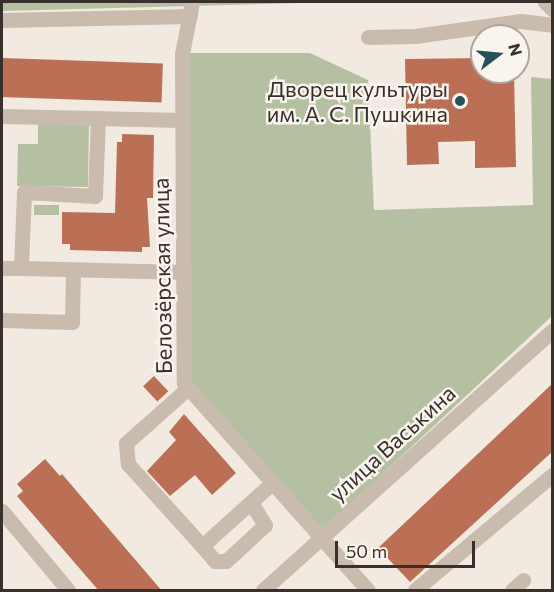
<!DOCTYPE html>
<html>
<head>
<meta charset="utf-8">
<style>
  body { margin:0 }
  #map { position:relative; width:554px; height:592px; overflow:hidden; background:#f2eae1; font-family:Commissioner,sans-serif }
  div>[style] { position:absolute }
  [style*='--x'] { left:calc(var(--x)*1px); top:calc(var(--y)*1px); width:calc(var(--w)*1px); rotate:calc(var(--a)*1deg) }
  .green>* { inset:0; background:#b5c0a2; transform-origin:0 0 }
  .building>* { inset:0; background:#bb7055; transform-origin:0 0 }
  .minor>* { height:15px; margin:-7.5px; padding:0 7.5px; transform-origin:7.5px; border-radius:7.5px; background:#c9bbae }
  .dots>* { width:16px; height:16px; translate:-50% -50%; box-sizing:border-box; border:3px solid #f9f4ee; border-radius:50% }
  span { translate:-50% -50%; white-space:nowrap; text-align:center; line-height:1.15; -webkit-text-stroke:5px #f9f4ee; paint-order:stroke }
  .poi-label { font-size:22px; color:#38302c }
  .right { translate:-100% -50%; text-align:right }
  .street-label { font-size:22px; color:#38302c }
  .frame { position:absolute; inset:0; border:3px solid #38302c; pointer-events:none }
  .north { position:absolute; left:470px; top:24px; width:60px; height:60px; box-sizing:border-box; background:#f9f4ee; border:2px solid #aca6a0; border-radius:50%; rotate:74deg; font-size:16px; font-weight:700; line-height:24px; text-align:center; color:#38302c }
  .north::after { content:''; display:block; margin:auto; width:21px; height:27px; background:#245256; clip-path:polygon(50% 0,100% 100%,50% 72%,0 100%) }
  .scale { position:absolute; left:335px; top:541px; width:140px; height:27px; box-sizing:border-box; border:3px solid #38302c; border-top:0; padding-left:8px; font-size:18px; line-height:21px; white-space:nowrap; color:#38302c; -webkit-text-stroke:4px #f9f4ee; paint-order:stroke }
</style>
</head>
<body>
<div id="map">
  <div class="green">
    <i style="clip-path:polygon(2px 2px,335px 2px,2px 11px)"></i>
    <i style="clip-path:polygon(185px 53px,310px 53px,368px 80px,374px 210px,533px 205px,531px 77px,552px 79px,552px 316px,319px 533px,191px 389px)"></i>
    <i style="clip-path:polygon(38px 122px,89px 123px,88px 187px,17px 186px,18px 144px,38px 144px)"></i>
    <i style="left:34px;top:205px;width:25px;height:10px"></i>
  </div>
  <div class="building">
    <i style="left:2px;top:58px;width:161px;height:39px;rotate:2deg"></i>
    <i style="clip-path:polygon(482px 58px,482px 72px,514px 72px,516px 167px,475px 168px,475px 141px,438px 142px,439px 164px,407px 165px,405px 59px)"></i>
    <i style="clip-path:polygon(122px 134px,154px 135px,153px 198px,147px 198px,150px 247px,142px 247px,142px 252px,70px 250px,70px 244px,62px 244px,62px 212px,115px 213px,117px 142px,122px 142px)"></i>
    <i style="left:154px;top:376px;width:21px;height:15px;rotate:47deg"></i>
    <i style="clip-path:polygon(552px 384px,552px 452px,410px 582px,378px 548px)"></i>
    <i style="clip-path:polygon(184px 414px,236px 473px,212px 495px,195px 475px,170px 496px,147px 471px,176px 440px,169px 432px)"></i>
    <i style="clip-path:polygon(45px 459px,60px 476px,62px 474px,162px 591px,99px 591px,17px 496px,23px 491px,17px 484px)"></i>
  </div>
  <div class="minor">
    <i style="--x:192;--y:2;--w:53;--a:100.9"></i>
    <i style="--x:182;--y:54;--w:329;--a:89.7"></i>
    <i style="--x:184;--y:383;--w:277;--a:48.4"></i>
    <i style="--x:545;--y:2;--w:10;--a:45"></i>
    <i style="--x:2;--y:20;--w:188;--a:-1.2"></i>
    <i style="--x:368;--y:37;--w:47;--a:-1.2"></i>
    <i style="--x:415;--y:36;--w:107;--a:-8.1"></i>
    <i style="--x:521;--y:21;--w:31;--a:7"></i>
    <i style="--x:2;--y:116;--w:180;--a:1.3"></i>
    <i style="--x:98;--y:118;--w:78;--a:92.2"></i>
    <i style="--x:95;--y:196;--w:71;--a:-176.8"></i>
    <i style="--x:24;--y:192;--w:76;--a:92.3"></i>
    <i style="--x:21;--y:268;--w:163;--a:1.4"></i>
    <i style="--x:2;--y:268;--w:19;--a:0"></i>
    <i style="--x:2;--y:320;--w:70;--a:1.6"></i>
    <i style="--x:72;--y:322;--w:52;--a:-88.9"></i>
    <i style="--x:188;--y:388;--w:83;--a:138.4"></i>
    <i style="--x:126;--y:443;--w:21;--a:85"></i>
    <i style="--x:128;--y:464;--w:110;--a:47.9"></i>
    <i style="--x:202;--y:546;--w:94;--a:-42"></i>
    <i style="--x:2;--y:511;--w:103;--a:50.1"></i>
    <i style="--x:202;--y:546;--w:20;--a:49"></i>
    <i style="--x:215;--y:561;--w:11;--a:0"></i>
    <i style="--x:226;--y:561;--w:53;--a:-42.7"></i>
    <i style="--x:265;--y:525;--w:26;--a:-122"></i>
    <i style="--x:263;--y:590;--w:388;--a:-41.9"></i>
    <i style="--x:415;--y:590;--w:179;--a:-40"></i>
    <i style="--x:512;--y:590;--w:15;--a:-42"></i>
  </div>
  <div class="dots">
    <i style="left:460px;top:101px;background:#245256"></i>
  </div>
  <div class="poi-label">
    <span class="right" style="left:448px;top:101px">Дворец культуры<br>им. А. С. Пушкина</span>
  </div>
  <div class="street-label">
    <span style="left:162px;top:276px;rotate:-91deg">Белозёрская улица</span>
    <span style="left:392px;top:443px;rotate:-42deg">улица Васькина</span>
  </div>
  <div class="frame"></div>
  <div class="north">N</div>
  <div class="scale">50 m</div>
</div>
</body>
</html>
